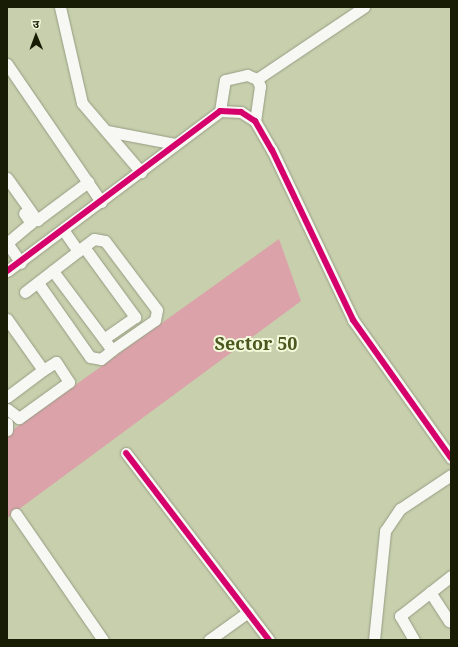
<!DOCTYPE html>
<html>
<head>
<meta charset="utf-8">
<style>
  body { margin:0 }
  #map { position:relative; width:458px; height:647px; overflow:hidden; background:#c7cfad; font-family:"Noto Serif","Noto Sans Devanagari",serif }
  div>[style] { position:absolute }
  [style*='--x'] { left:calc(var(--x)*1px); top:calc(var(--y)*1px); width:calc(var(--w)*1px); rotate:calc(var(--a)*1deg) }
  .green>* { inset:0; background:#dba2a9 }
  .roads { filter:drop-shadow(0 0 1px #979d83) drop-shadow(0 0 1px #979d83) }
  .minor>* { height:11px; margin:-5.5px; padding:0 5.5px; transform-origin:5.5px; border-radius:5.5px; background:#f7f8f3 }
  .cycleway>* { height:6px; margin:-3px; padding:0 3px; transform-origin:3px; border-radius:3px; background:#d6006c }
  span { translate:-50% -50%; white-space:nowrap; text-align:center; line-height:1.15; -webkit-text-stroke:4px #f2fadb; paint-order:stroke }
  .district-label { font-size:18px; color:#4d561e; font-weight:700 }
  .frame { position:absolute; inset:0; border:8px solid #181c05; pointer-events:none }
  .north { position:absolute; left:16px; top:16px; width:40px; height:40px; -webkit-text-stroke:3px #f2fadb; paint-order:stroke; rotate:359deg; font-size:11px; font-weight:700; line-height:16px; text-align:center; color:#181c05 }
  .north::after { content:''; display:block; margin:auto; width:14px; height:18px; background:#181c05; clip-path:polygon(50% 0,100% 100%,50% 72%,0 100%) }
</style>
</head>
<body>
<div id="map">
  <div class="green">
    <i style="clip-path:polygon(279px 239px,301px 301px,7px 518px,7px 434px)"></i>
  </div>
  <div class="roads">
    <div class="minor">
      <i style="--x:60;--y:7;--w:98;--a:77.1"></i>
      <i style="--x:82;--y:103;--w:91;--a:49.5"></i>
      <i style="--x:7;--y:64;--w:167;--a:55.7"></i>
      <i style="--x:257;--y:79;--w:129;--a:-33.9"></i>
      <i style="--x:220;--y:111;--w:31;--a:-81"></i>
      <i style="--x:225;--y:80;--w:23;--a:-13"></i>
      <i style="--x:247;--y:75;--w:11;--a:22"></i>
      <i style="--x:257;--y:79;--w:8;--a:67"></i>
      <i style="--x:260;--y:86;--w:35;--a:98"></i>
      <i style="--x:107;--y:131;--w:69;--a:10.8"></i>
      <i style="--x:7;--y:178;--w:52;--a:54.5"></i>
      <i style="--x:37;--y:220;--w:64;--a:-36.7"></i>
      <i style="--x:7;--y:243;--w:31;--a:-40"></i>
      <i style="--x:31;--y:223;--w:12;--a:-125"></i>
      <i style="--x:7;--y:243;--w:24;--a:55"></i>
      <i style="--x:84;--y:247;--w:87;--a:53.9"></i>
      <i style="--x:135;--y:317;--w:38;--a:145"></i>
      <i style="--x:78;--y:251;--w:20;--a:-37"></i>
      <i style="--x:94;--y:239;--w:11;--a:10"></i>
      <i style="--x:105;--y:241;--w:86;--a:53"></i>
      <i style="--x:157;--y:310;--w:10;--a:101"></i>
      <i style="--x:155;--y:320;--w:52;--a:145.1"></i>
      <i style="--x:7;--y:271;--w:266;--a:-36.9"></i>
      <i style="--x:220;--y:111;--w:21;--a:3"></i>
      <i style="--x:241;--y:112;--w:17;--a:33"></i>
      <i style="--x:255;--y:121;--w:34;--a:60"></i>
      <i style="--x:272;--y:150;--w:188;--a:64.5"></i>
      <i style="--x:353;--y:320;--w:169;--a:54.6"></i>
      <i style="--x:38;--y:283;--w:90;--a:54.9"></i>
      <i style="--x:90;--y:357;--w:11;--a:10"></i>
      <i style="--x:101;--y:359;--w:14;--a:-39"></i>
      <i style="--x:112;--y:350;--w:99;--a:-126.8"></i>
      <i style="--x:25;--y:292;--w:67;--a:-37.7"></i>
      <i style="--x:78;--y:251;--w:24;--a:-125"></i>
      <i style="--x:7;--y:319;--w:62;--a:54.8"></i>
      <i style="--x:43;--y:370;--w:15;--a:-32"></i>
      <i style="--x:56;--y:362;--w:24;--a:57"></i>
      <i style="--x:69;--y:382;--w:62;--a:144.2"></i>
      <i style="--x:19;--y:418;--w:15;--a:-143"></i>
      <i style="--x:7;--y:397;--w:45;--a:-36.9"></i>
      <i style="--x:7;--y:423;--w:7;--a:90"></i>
      <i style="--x:126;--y:453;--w:235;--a:52.6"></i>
      <i style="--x:16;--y:514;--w:153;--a:55.4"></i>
      <i style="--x:430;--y:592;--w:35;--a:57"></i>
      <i style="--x:209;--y:640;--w:48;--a:-35.7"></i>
      <i style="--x:374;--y:640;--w:110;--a:-84.2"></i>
      <i style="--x:385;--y:531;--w:27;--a:-56"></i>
      <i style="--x:400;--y:509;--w:61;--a:-33.7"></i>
      <i style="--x:414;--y:640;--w:28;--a:-120"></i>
      <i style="--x:400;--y:616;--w:65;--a:-38.1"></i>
    </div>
  </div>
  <div class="cycleway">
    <i style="--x:7;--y:271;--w:266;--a:-36.9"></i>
    <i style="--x:220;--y:111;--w:21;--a:3"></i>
    <i style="--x:241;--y:112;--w:17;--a:33"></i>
    <i style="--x:255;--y:121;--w:34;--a:60"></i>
    <i style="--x:272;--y:150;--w:188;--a:64.5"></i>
    <i style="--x:353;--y:320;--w:169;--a:54.6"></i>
    <i style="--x:126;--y:453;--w:235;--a:52.6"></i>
  </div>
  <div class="district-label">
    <span style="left:256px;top:343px">Sector 50</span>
  </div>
  <div class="frame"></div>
  <div class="north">उ</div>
</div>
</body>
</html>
